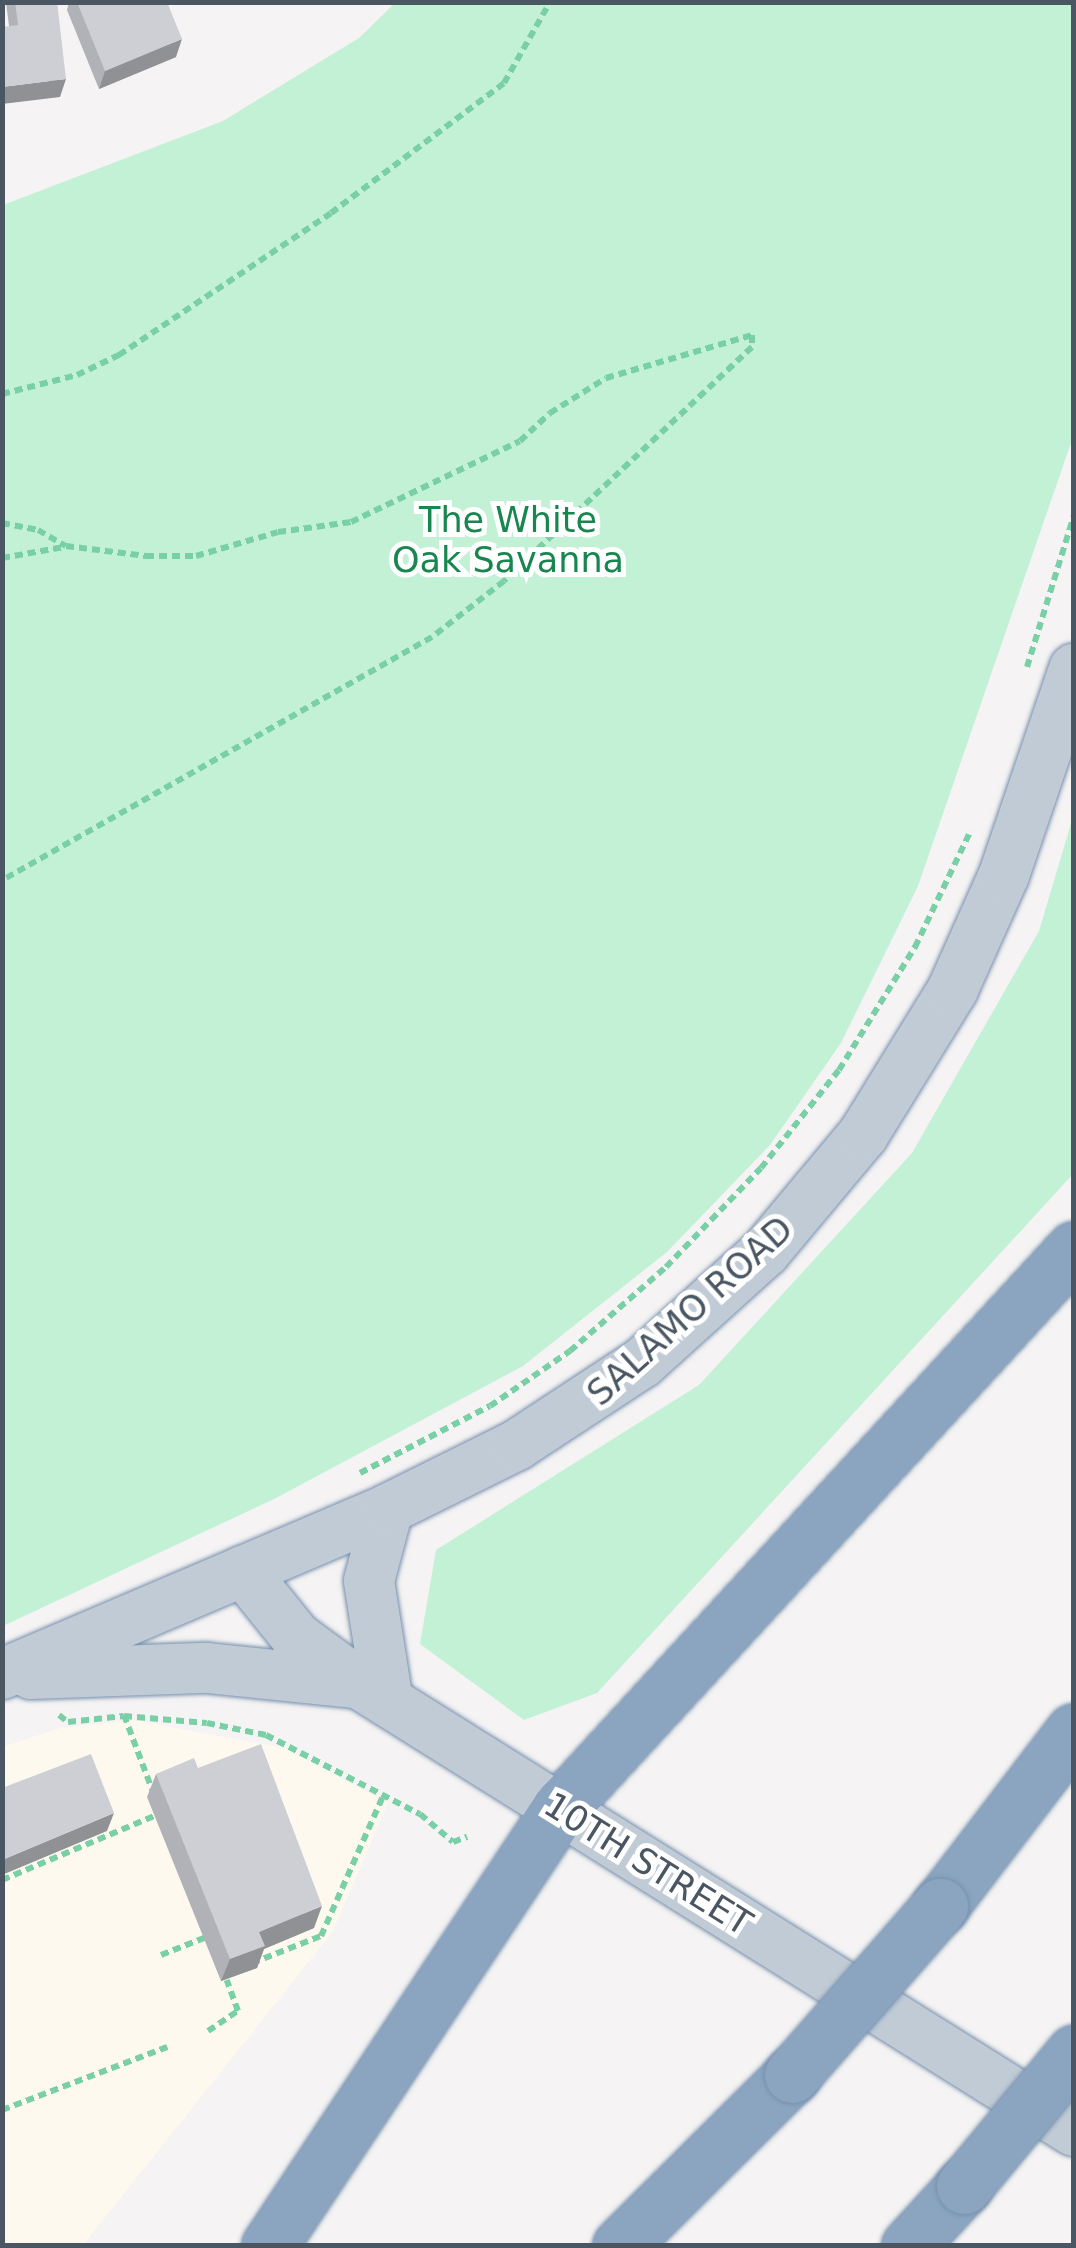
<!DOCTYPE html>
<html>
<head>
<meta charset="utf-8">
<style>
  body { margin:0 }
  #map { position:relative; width:1076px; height:2248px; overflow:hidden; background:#f5f3f3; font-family:"DejaVu Sans",sans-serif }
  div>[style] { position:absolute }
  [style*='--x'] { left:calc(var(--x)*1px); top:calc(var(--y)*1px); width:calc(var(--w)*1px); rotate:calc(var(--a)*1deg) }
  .commercial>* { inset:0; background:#fdf9ef }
  .green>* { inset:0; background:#c3f1d5 }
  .path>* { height:6px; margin-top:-3px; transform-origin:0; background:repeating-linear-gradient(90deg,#7ad0a6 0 8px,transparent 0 13px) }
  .roads { filter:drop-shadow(0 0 2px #7690ad) drop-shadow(0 0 2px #7690ad) }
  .secondary>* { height:50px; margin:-25px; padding:0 25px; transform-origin:25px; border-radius:25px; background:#c1cbd6 }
  .highway>* { height:55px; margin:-27.5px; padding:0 27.5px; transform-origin:27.5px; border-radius:27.5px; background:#8ba5c1 }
  .bridges { filter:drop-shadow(0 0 2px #7690ad) drop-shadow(0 0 2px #7690ad) }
  .highway-bridge>* { height:55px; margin:-27.5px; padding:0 27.5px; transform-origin:27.5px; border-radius:27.5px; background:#8ba5c1 }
  .wall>* { inset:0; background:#b0b2b7 }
  .shaded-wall>* { inset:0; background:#909195 }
  .building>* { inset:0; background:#cdcfd5 }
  span { translate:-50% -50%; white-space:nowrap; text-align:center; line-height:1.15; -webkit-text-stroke:10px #fff; paint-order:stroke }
  .park-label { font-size:35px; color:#17864f }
  .street-label { font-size:35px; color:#4a5661 }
  .frame { position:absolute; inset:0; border:5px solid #4a5661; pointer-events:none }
</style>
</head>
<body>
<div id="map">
  <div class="commercial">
    <i style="clip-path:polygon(134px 1720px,284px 1748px,388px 1803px,333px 1931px,83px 2245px,3px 2245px,2px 1747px,60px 1728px)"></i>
  </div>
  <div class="green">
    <i style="clip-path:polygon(395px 3px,1073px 3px,1073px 437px,918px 886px,841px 1043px,770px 1145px,667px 1252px,523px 1366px,274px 1499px,3px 1626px,3px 205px,223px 121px,359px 38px)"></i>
    <i style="clip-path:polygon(1073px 817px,1073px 1174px,597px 1693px,524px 1720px,420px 1644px,436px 1550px,699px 1385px,912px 1153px,1039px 931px)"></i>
  </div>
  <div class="path">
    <i style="--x:2;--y:394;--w:77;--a:-14.2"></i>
    <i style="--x:77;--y:375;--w:47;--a:-25.5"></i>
    <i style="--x:119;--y:355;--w:255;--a:-33.8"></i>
    <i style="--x:331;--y:213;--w:216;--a:-36.9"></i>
    <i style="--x:504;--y:83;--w:93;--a:-60.4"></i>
    <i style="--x:2;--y:523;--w:37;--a:11"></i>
    <i style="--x:38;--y:530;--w:32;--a:30"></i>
    <i style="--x:66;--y:546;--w:81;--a:7.1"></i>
    <i style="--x:146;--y:556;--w:50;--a:0"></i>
    <i style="--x:196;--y:556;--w:85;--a:-16.3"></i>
    <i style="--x:278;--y:532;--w:74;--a:-7.8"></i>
    <i style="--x:351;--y:522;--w:187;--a:-25.6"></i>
    <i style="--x:520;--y:441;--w:41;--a:-43"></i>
    <i style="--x:550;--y:413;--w:66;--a:-32"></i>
    <i style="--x:606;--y:378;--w:152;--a:-16.4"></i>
    <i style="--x:752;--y:335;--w:12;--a:90"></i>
    <i style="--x:752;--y:347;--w:341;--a:136.7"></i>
    <i style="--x:504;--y:581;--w:91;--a:142.1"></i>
    <i style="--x:432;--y:637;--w:494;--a:150.5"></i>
    <i style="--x:2;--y:558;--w:63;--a:-10.1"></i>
    <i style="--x:1027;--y:667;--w:159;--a:-72.8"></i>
    <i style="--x:360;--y:1473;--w:146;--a:-27.3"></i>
    <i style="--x:490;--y:1406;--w:97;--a:-34.5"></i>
    <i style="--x:570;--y:1351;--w:128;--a:-41.2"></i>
    <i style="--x:666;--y:1267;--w:137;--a:-46.2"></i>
    <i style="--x:761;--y:1168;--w:125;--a:-51.5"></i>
    <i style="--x:839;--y:1070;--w:145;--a:-58.3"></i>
    <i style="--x:915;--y:947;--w:130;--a:-64.4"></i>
    <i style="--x:59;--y:1715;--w:11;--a:38"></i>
    <i style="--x:68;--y:1722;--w:56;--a:-6.1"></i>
    <i style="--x:124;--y:1716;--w:83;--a:4.8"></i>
    <i style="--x:207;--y:1723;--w:60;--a:11.5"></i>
    <i style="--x:266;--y:1735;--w:173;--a:27.2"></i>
    <i style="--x:420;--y:1814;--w:43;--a:40.3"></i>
    <i style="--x:453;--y:1842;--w:15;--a:-20"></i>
    <i style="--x:124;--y:1715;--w:82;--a:69.4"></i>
    <i style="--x:2;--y:1880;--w:165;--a:-22.8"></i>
    <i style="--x:161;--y:1955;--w:52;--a:-21.6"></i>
    <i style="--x:252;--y:1963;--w:74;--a:-21.4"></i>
    <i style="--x:321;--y:1936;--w:155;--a:-66.1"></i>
    <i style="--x:208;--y:2031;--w:36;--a:-34"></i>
    <i style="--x:238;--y:2011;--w:33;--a:-110"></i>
    <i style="--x:2;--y:2110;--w:177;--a:-20.9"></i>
  </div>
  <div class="roads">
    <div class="secondary">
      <i style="--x:388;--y:1509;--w:74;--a:104.8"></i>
      <i style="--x:369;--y:1581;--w:122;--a:81.1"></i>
      <i style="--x:243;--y:1571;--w:85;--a:51.2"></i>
      <i style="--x:296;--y:1637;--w:79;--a:36.3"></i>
      <i style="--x:360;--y:1684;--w:842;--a:32.05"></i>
      <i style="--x:2;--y:1674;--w:420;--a:-23.1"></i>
      <i style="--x:388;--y:1509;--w:144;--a:-26.4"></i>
      <i style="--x:517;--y:1445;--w:149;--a:-33.3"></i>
      <i style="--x:642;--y:1363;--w:166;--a:-42.1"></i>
      <i style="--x:765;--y:1252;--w:153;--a:-50.1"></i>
      <i style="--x:863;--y:1135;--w:172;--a:-58.3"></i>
      <i style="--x:953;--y:989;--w:125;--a:-65.9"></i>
      <i style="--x:1004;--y:875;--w:218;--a:-71.2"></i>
      <i style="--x:31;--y:1674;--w:176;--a:-2"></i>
      <i style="--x:207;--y:1668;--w:149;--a:5.8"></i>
    </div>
    <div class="highway">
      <i style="--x:940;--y:1906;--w:220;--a:-52.6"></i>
      <i style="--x:269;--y:2246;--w:526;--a:-56.4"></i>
      <i style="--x:560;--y:1808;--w:759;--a:-47.4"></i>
      <i style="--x:620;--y:2246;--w:243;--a:-44.8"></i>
      <i style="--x:909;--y:2246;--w:81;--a:-47.5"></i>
    </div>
  </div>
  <div class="bridges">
    <div class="highway-bridge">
      <i style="--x:792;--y:2075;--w:225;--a:-48.8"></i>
      <i style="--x:964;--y:2186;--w:173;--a:-50.4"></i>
    </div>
  </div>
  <div class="wall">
    <i style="clip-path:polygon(6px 2px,57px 2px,60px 97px,9px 26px)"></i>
    <i style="clip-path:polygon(69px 2px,167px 2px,176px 57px,99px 89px,67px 10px)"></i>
    <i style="clip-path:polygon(198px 1768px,314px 1928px,264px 1949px,257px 1968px,221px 1981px,147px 1797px,156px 1774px)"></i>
  </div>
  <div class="shaded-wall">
    <i style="clip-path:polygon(182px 39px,176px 57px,99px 89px,105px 71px)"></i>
    <i style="clip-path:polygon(66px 79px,60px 97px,2px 104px,2px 87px)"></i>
    <i style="clip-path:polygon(114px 1813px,107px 1831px,2px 1875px,2px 1860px)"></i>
    <i style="clip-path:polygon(322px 1906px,314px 1928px,264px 1949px,257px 1968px,221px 1981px,230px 1959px,259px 1932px)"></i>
  </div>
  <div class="building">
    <i style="clip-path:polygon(15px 2px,57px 2px,66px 79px,2px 87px,2px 27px,18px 25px)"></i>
    <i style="clip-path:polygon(77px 2px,167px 2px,182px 39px,105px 71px)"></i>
    <i style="clip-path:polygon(261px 1744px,322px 1906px,259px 1932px,265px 1946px,230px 1959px,156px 1774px,194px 1758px,198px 1768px)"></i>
    <i style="clip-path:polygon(91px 1754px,114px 1813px,2px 1860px,2px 1788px)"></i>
  </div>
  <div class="park-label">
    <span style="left:508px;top:540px">The White<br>Oak Savanna</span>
  </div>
  <div class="street-label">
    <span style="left:690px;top:1311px;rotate:-42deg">SALAMO ROAD</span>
    <span style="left:648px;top:1864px;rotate:32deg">10TH STREET</span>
  </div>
  <div class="frame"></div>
</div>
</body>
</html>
